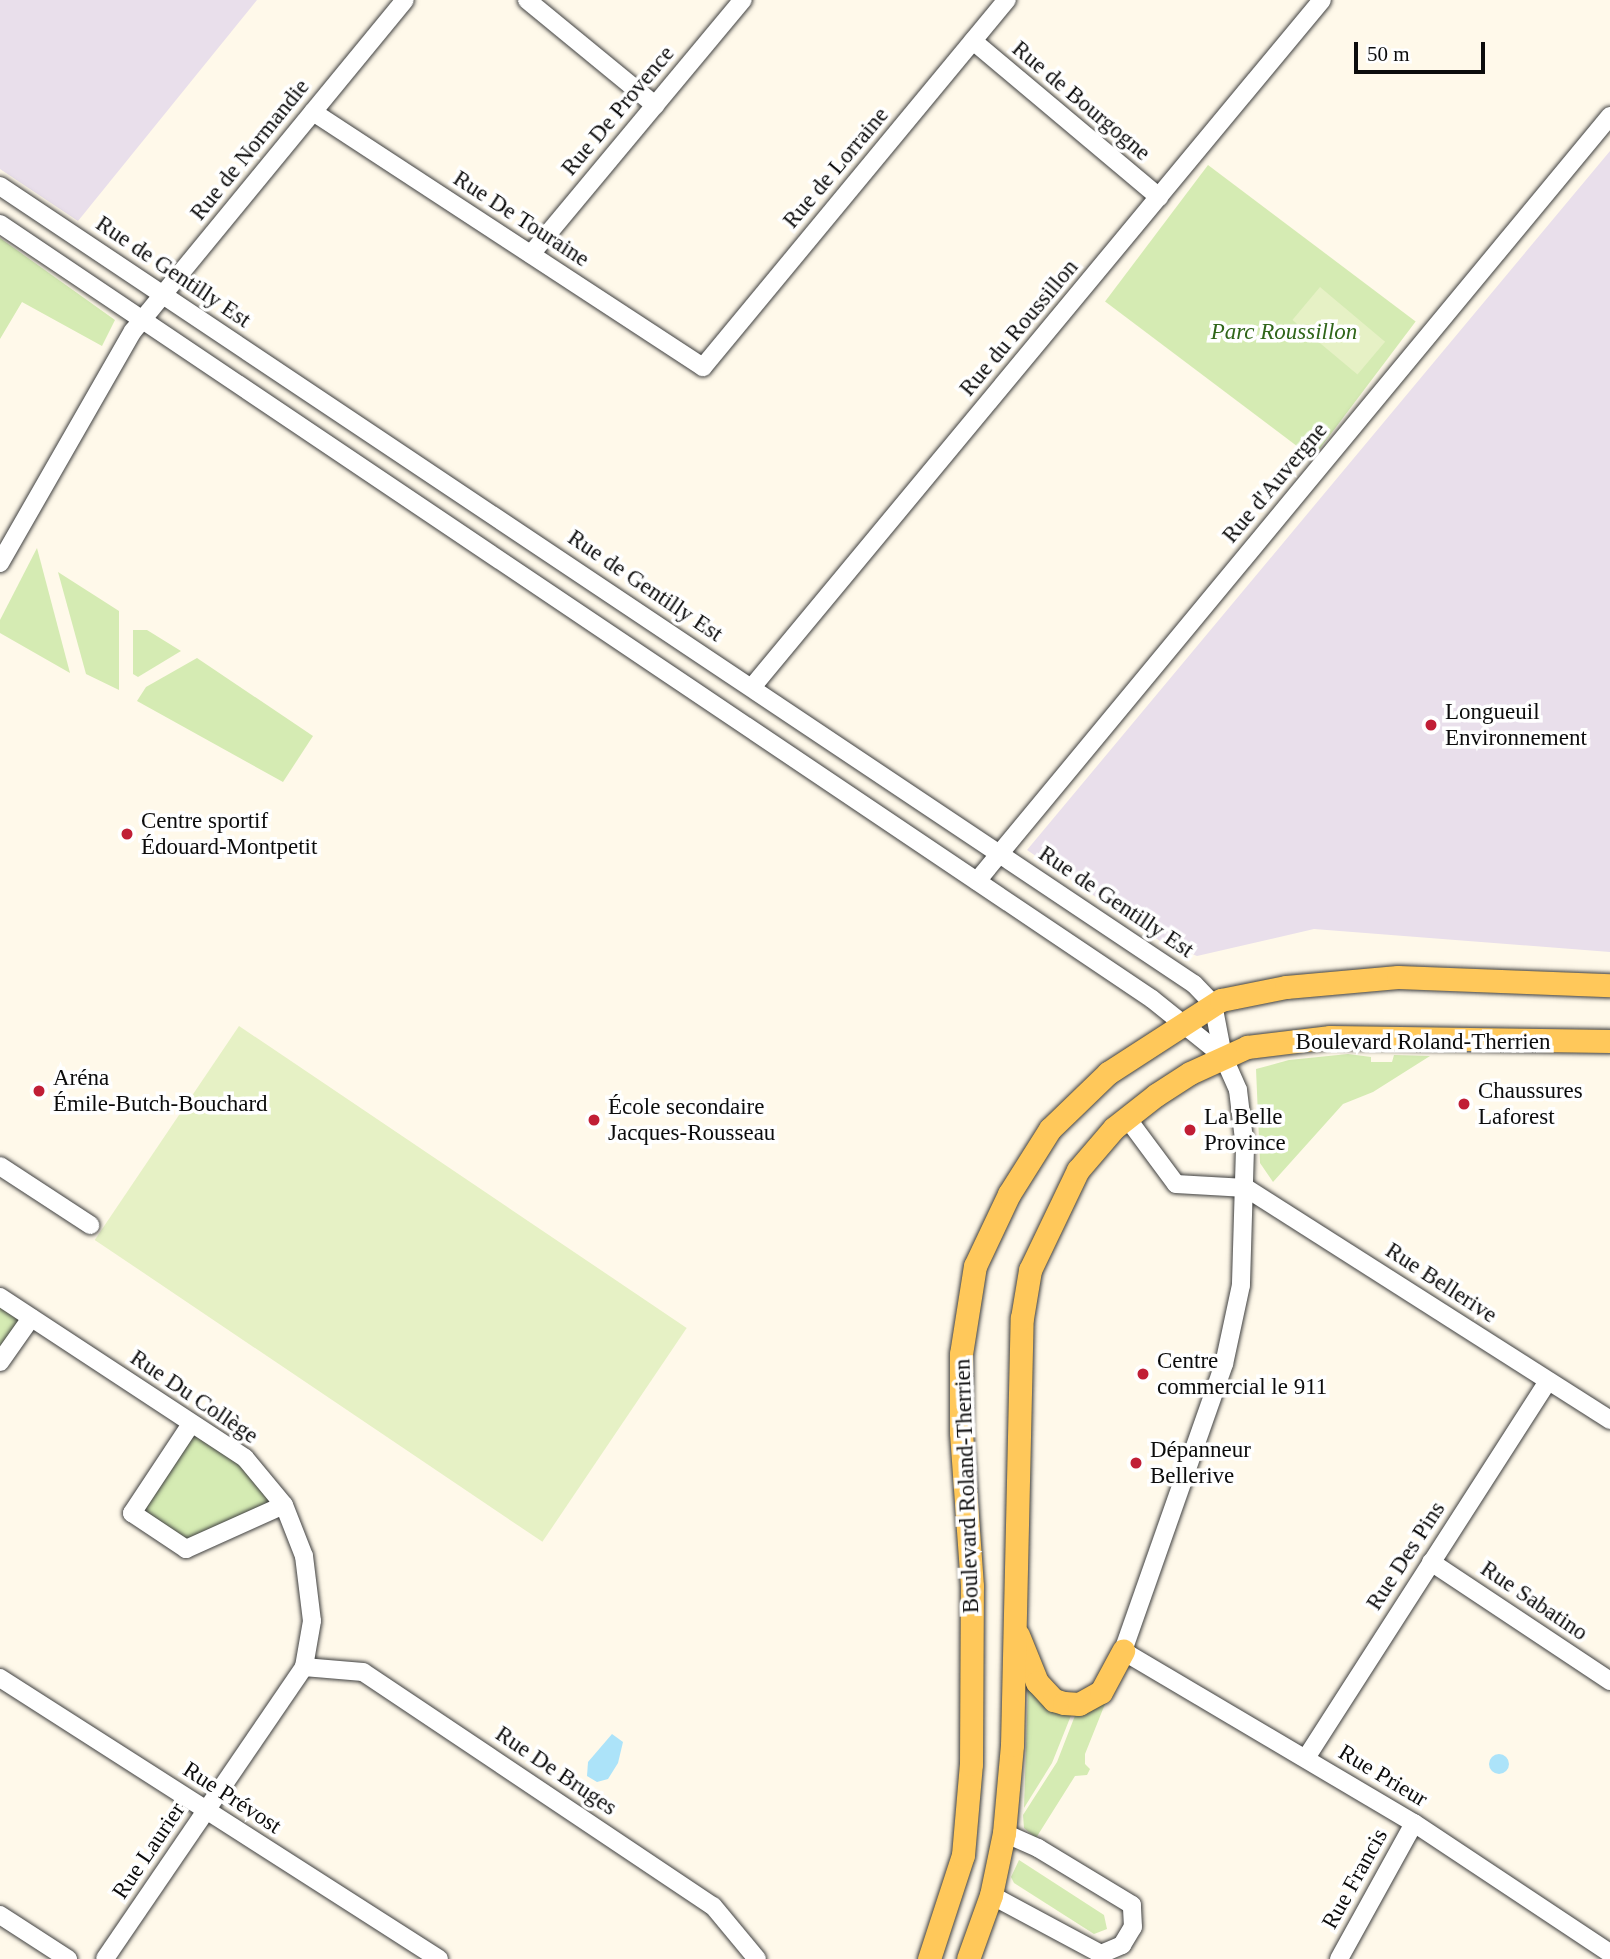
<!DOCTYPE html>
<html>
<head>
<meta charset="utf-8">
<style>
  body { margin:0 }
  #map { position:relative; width:1610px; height:1959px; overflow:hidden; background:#fff9ea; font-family:"Times New Roman",serif }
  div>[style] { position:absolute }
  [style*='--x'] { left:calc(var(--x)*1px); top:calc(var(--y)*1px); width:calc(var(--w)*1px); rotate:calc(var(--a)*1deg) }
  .industrial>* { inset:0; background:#e9dfeb }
  .green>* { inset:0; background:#d5ebb3; transform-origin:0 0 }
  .pitch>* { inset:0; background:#e6f1c5; transform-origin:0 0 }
  .water>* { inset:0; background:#ace3f9 }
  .round { border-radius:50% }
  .roads { filter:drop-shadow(0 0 2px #3f3f3f) drop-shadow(0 0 2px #3f3f3f) }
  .minor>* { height:18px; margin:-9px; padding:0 9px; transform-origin:9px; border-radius:9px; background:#fff }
  .major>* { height:23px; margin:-11.5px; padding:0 11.5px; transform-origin:11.5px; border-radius:11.5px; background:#ffc85a }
  .dots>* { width:19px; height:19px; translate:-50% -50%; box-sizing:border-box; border:4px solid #fff; border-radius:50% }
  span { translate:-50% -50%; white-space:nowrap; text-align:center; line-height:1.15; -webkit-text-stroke:7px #fff; paint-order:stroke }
  .street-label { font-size:23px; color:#0c0c0c }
  .park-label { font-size:23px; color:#30661a; font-style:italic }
  .poi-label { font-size:23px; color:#0c0c0c }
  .left { translate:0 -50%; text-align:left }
  .scale { position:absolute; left:1354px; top:42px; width:131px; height:32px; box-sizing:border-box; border:4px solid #0c0c0c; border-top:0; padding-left:9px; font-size:21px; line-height:24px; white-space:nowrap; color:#0c0c0c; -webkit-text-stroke:5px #fff; paint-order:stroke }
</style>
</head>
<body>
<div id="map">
  <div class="industrial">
    <i style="clip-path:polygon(0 0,257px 0,78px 221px,0 169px)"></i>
    <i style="clip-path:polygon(1610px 151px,1610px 952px,1314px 929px,1197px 956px,1160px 941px,1027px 850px)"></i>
  </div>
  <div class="green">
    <i style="left:1208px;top:165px;width:260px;height:171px;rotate:37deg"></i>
    <i style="clip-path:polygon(0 238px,115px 320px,102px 346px,22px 302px,0 339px)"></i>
    <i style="clip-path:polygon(37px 548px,70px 673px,0 633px,0 620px)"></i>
    <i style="clip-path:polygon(58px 572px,119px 611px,119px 690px,86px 674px)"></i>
    <i style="clip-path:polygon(133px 630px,147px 630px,181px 651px,138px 677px,133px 674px)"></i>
    <i style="clip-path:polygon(197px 658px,313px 736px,283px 782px,137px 701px,146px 687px)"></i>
    <i style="clip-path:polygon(1348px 1054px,1371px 1057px,1371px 1062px,1392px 1062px,1394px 1055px,1430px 1056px,1373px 1092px,1343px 1104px,1273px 1182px,1260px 1163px,1256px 1069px,1289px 1060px)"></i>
    <i style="clip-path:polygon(0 1297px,31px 1318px,0 1362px)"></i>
    <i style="clip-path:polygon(191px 1424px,245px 1458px,284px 1505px,186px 1549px,132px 1513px)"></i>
    <i style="clip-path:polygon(1113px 1684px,1085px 1754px,1085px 1764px,1090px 1769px,1087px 1775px,1075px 1776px,1036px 1838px,1024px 1828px,1023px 1815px,1057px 1762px,1076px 1713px)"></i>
    <i style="clip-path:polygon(1028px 1688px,1072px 1713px,1052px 1763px,1024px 1808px)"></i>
    <i style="clip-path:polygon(1019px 1860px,1104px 1915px,1107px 1929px,1094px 1934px,1014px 1883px,1011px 1877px)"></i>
  </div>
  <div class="pitch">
    <i style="left:1320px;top:287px;width:85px;height:43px;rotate:40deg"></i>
    <i style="left:239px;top:1026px;width:540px;height:258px;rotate:34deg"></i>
  </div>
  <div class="water">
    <i style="clip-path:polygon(612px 1734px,623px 1742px,618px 1763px,608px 1779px,597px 1782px,587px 1776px,588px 1762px)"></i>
    <i class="round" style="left:1489px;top:1754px;width:20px;height:20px"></i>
  </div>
  <div class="roads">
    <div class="minor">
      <i style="--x:527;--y:0;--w:166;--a:39.4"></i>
      <i style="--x:973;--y:41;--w:243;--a:40"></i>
      <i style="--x:313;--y:112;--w:466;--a:33.2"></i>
      <i style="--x:703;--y:367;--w:477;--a:-50.4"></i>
      <i style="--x:0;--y:186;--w:1436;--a:33.76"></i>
      <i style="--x:1194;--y:984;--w:28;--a:46"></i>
      <i style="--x:1213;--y:1004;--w:53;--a:79.1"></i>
      <i style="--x:1223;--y:1056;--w:37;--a:66"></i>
      <i style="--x:1238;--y:1090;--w:58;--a:83.1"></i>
      <i style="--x:1245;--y:1148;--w:137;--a:91.7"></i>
      <i style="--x:1241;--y:1285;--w:81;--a:102.1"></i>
      <i style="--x:1224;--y:1364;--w:304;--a:109.4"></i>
      <i style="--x:1123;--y:1651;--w:338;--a:30.6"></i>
      <i style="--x:1414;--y:1823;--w:235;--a:33.6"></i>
      <i style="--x:0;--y:224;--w:1388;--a:33.93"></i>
      <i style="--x:1152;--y:999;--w:91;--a:38.8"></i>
      <i style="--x:531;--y:254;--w:331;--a:-50.2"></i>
      <i style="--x:0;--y:563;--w:267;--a:-60.2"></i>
      <i style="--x:133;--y:331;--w:428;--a:-50.6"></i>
      <i style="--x:753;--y:686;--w:891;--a:-50.33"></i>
      <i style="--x:977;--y:881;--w:993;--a:-50.39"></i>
      <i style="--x:1127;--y:1118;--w:82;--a:53.4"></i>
      <i style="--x:1176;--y:1184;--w:70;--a:3.3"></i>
      <i style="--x:1246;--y:1188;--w:432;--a:32.5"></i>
      <i style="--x:0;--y:1166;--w:108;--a:33.2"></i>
      <i style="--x:0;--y:1297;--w:293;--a:33.3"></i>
      <i style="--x:245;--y:1458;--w:61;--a:50.3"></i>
      <i style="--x:284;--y:1505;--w:55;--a:68.6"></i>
      <i style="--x:304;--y:1556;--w:65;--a:83"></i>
      <i style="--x:312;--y:1621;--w:47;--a:99.9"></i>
      <i style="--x:304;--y:1667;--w:353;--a:124.3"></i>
      <i style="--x:0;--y:1362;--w:54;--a:-54.8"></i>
      <i style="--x:191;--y:1424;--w:107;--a:123.5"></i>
      <i style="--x:132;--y:1513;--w:65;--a:33.7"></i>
      <i style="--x:186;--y:1549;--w:107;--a:-24.2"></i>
      <i style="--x:1431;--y:1562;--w:215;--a:33.6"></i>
      <i style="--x:304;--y:1667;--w:59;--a:4.8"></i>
      <i style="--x:363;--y:1672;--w:421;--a:33.8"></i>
      <i style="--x:713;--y:1906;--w:69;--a:50.3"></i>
      <i style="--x:0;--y:1678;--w:521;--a:32.62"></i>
      <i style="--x:1306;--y:1758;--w:448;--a:-57.3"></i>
      <i style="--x:991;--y:1895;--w:125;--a:28.2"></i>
      <i style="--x:1101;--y:1954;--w:23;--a:-23"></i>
      <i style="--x:1122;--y:1945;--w:21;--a:-59"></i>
      <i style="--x:1133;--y:1927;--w:22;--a:-93"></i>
      <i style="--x:1132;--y:1905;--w:110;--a:-148.8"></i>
      <i style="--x:1038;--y:1848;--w:37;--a:-156"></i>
      <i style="--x:0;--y:1915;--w:81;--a:32.9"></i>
      <i style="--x:1339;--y:1959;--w:155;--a:-61.1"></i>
    </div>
    <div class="major">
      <i style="--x:1018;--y:1635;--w:51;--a:68"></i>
      <i style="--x:1037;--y:1682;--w:25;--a:47"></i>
      <i style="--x:1054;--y:1700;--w:10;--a:17"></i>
      <i style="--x:1064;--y:1703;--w:15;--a:4"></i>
      <i style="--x:1079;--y:1704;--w:25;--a:-29"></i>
      <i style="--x:1101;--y:1692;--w:47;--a:-61.8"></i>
      <i style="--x:929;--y:1959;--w:109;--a:-71.9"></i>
      <i style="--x:963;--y:1855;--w:91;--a:-85"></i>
      <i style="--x:971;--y:1764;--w:178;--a:-89.7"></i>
      <i style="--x:972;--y:1586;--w:154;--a:-94.1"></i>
      <i style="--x:961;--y:1432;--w:78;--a:-90"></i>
      <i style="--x:961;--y:1354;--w:89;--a:-81"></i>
      <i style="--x:975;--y:1266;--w:80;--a:-64.7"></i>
      <i style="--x:1009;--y:1194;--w:77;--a:-57.8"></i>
      <i style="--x:1050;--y:1129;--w:81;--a:-44"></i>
      <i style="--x:1108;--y:1073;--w:135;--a:-32.9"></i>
      <i style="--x:1221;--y:1000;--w:66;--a:-11.3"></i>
      <i style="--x:1286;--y:987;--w:112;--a:-5.1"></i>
      <i style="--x:1398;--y:977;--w:212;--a:2.2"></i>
      <i style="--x:968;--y:1959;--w:68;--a:-70.2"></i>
      <i style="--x:991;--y:1895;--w:63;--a:-78.2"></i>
      <i style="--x:1004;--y:1833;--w:88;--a:-84.8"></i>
      <i style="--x:1012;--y:1745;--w:427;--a:-88.7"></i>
      <i style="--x:1022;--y:1318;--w:49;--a:-80.5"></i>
      <i style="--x:1030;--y:1270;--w:111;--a:-64.4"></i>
      <i style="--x:1078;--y:1170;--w:55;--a:-49.4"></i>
      <i style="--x:1114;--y:1128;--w:53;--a:-38.2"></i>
      <i style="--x:1156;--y:1095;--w:40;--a:-32.9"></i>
      <i style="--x:1190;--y:1073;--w:63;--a:-24.5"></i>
      <i style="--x:1247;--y:1047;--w:84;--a:-6.9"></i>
      <i style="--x:1330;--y:1037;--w:280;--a:0.8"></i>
    </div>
  </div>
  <div class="dots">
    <i style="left:1431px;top:725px;background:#c11e35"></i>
    <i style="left:127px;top:834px;background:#c11e35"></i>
    <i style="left:39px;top:1091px;background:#c11e35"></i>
    <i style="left:1464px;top:1104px;background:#c11e35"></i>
    <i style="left:594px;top:1120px;background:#c11e35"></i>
    <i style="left:1190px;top:1130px;background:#c11e35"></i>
    <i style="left:1143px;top:1374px;background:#c11e35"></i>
    <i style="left:1136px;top:1463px;background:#c11e35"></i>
  </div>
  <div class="street-label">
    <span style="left:1081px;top:101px;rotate:40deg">Rue de Bourgogne</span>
    <span style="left:618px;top:111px;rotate:-50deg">Rue De Provence</span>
    <span style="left:250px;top:150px;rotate:-51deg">Rue de Normandie</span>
    <span style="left:836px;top:168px;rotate:-50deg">Rue de Lorraine</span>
    <span style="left:521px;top:219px;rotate:33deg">Rue De Touraine</span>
    <span style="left:173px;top:272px;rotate:34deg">Rue de Gentilly Est</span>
    <span style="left:1019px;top:328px;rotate:-50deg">Rue du Roussillon</span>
    <span style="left:1275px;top:483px;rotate:-50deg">Rue d'Auvergne</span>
    <span style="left:645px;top:586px;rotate:34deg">Rue de Gentilly Est</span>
    <span style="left:1116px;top:902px;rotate:34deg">Rue de Gentilly Est</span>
    <span style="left:1423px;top:1042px">Boulevard Roland-Therrien</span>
    <span style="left:1441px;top:1283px;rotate:33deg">Rue Bellerive</span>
    <span style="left:194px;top:1397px;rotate:34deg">Rue Du Collège</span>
    <span style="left:967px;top:1486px;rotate:-92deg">Boulevard Roland-Therrien</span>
    <span style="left:1406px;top:1556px;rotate:-57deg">Rue Des Pins</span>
    <span style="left:1534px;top:1601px;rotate:34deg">Rue Sabatino</span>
    <span style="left:556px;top:1771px;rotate:34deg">Rue De Bruges</span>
    <span style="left:1383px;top:1776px;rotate:31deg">Rue Prieur</span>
    <span style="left:232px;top:1798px;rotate:33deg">Rue Prévost</span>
    <span style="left:149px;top:1851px;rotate:-56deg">Rue Laurier</span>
    <span style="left:1355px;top:1879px;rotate:-61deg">Rue Francis</span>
  </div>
  <div class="park-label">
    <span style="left:1284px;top:332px">Parc Roussillon</span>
  </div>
  <div class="poi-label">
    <span class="left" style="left:1445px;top:725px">Longueuil<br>Environnement</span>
    <span class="left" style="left:141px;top:834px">Centre sportif<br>Édouard-Montpetit</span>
    <span class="left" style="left:53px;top:1091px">Aréna<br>Émile-Butch-Bouchard</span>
    <span class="left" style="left:1478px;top:1104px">Chaussures<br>Laforest</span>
    <span class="left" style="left:608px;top:1120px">École secondaire<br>Jacques-Rousseau</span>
    <span class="left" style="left:1204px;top:1130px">La Belle<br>Province</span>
    <span class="left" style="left:1157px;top:1374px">Centre<br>commercial le 911</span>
    <span class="left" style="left:1150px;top:1463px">Dépanneur<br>Bellerive</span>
  </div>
  <div class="scale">50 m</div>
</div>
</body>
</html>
